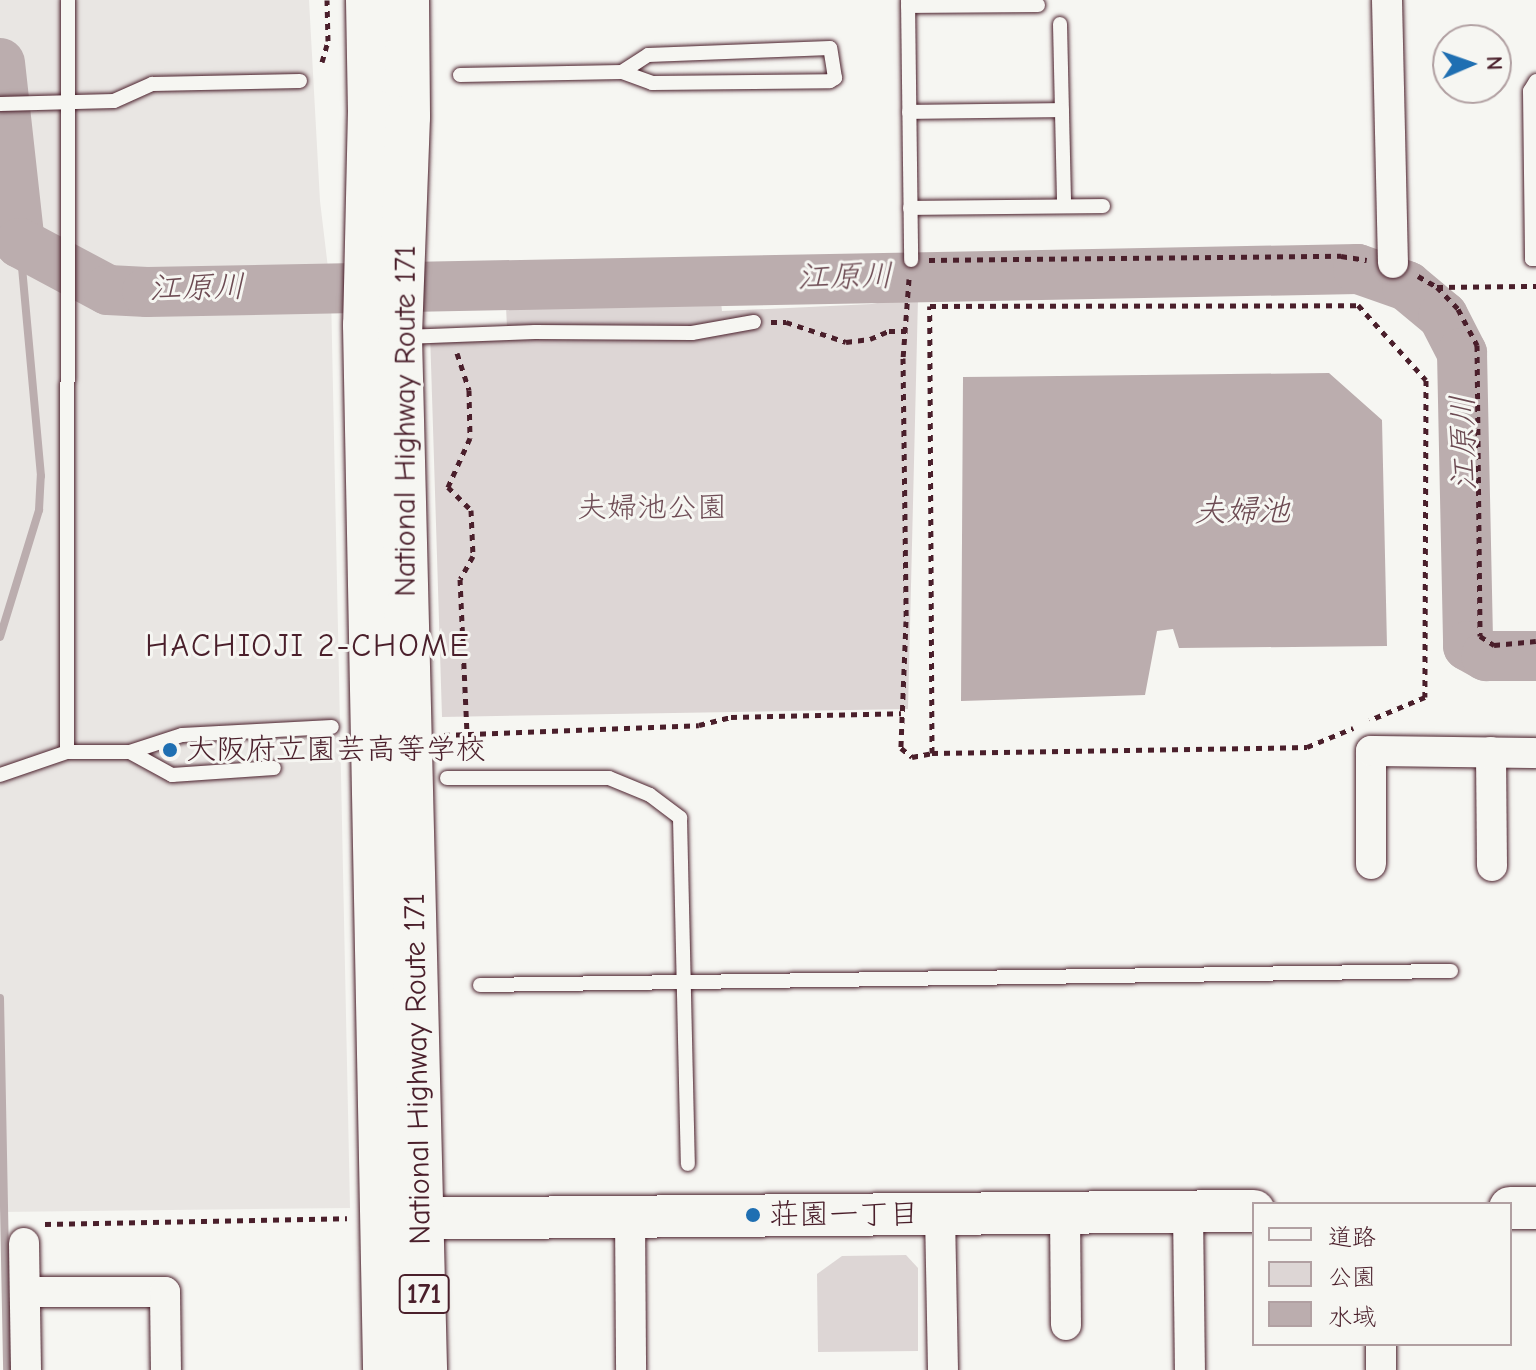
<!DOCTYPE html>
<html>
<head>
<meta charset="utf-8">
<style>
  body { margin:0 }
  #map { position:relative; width:1536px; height:1370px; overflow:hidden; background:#f6f6f2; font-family:"Comic Neue","Klee One",sans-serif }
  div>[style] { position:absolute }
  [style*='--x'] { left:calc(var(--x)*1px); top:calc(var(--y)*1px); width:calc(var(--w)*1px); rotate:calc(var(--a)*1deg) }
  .built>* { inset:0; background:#e9e6e3 }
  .green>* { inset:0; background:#ddd6d5 }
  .water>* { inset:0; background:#bbadae }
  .stream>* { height:8px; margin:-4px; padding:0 4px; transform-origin:4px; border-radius:4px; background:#bbadae }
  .river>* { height:50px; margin:-25px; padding:0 25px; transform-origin:25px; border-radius:25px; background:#bbadae }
  .path>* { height:5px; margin-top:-2.5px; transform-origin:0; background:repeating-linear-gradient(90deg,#4a1f2b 0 6px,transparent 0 12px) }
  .roads { filter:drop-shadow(0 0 2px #4a1f2b) drop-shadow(0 0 2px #4a1f2b) }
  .lane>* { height:14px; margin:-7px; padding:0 7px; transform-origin:7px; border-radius:7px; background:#f6f6f2 }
  .street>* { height:30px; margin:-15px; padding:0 15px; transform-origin:15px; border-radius:15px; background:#f6f6f2 }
  .secondary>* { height:42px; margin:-21px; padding:0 21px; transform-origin:21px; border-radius:21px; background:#f6f6f2 }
  .highway>* { height:44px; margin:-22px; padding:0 22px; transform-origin:22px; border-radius:22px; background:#f6f6f2 }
  .dots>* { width:22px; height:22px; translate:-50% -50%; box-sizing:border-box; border:4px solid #f6f6f2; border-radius:50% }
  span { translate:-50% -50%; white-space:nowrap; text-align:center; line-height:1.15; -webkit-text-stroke:6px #f6f6f2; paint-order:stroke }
  .shield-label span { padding:2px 6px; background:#f6f6f2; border:2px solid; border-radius:6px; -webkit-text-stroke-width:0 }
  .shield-label { font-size:28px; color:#4a1f2b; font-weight:700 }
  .street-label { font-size:30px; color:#4a1f2b }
  .park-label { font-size:30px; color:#6f4d56 }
  .poi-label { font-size:30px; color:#4a1f2b }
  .left { translate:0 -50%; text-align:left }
  .water-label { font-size:32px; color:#6c4a52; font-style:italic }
  .neighbourhood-label { font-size:32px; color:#4a1f2b; letter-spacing:2px }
  .legend { position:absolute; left:1252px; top:1202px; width:260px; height:144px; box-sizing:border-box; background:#f6f6f2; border:2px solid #b1a0a2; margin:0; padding:10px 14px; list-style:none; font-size:24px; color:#4a1f2b }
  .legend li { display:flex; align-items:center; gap:16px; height:40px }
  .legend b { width:40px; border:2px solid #b1a0a2 }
  .north { position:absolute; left:1432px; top:24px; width:80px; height:80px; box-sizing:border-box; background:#f6f6f2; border:2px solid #b1a0a2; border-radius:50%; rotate:88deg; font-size:22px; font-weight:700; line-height:32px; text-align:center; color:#4a1f2b }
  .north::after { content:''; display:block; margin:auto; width:28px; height:36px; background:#1f6fb2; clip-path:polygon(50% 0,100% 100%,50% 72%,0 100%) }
</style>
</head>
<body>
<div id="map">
  <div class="built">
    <i style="clip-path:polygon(0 0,309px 0,320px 201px,331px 293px,350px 1208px,0 1212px)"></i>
  </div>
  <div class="green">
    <i style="clip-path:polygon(903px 298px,918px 298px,908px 709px,442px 717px,430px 332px,507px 328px,506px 307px,721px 302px,722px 311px,872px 304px)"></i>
    <i style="clip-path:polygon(906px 1255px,918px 1268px,918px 1351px,818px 1352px,817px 1274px,842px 1256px)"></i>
  </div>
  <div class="water">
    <i style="clip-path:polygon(1329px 373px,1382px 420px,1387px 646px,1179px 648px,1173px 629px,1157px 631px,1145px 695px,961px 701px,963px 377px)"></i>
  </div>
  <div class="stream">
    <i style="--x:0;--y:637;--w:133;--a:-72.9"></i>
    <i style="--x:39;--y:510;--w:34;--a:-87"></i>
    <i style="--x:41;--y:476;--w:234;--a:-95.2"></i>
    <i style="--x:0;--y:998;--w:372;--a:88.9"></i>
  </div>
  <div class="river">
    <i style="--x:0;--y:63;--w:181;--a:83.7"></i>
    <i style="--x:20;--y:243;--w:100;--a:28.1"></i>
    <i style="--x:108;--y:290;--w:39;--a:3"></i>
    <i style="--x:147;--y:292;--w:1211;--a:-1.09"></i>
    <i style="--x:1358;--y:269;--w:52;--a:19.1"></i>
    <i style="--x:1407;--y:286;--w:47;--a:39.8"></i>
    <i style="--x:1443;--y:316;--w:42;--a:62.8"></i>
    <i style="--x:1462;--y:353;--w:293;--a:88.8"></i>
    <i style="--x:1468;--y:646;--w:21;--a:29"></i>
    <i style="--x:1486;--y:656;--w:50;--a:0"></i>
  </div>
  <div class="path">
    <i style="--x:322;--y:62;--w:22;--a:-74"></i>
    <i style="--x:328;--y:41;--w:41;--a:-91.4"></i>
    <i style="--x:929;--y:260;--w:412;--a:-0.6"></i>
    <i style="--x:1341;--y:256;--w:26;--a:9"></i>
    <i style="--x:1418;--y:276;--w:22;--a:30"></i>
    <i style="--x:1437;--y:287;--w:30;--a:46"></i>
    <i style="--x:1458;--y:309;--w:41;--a:62.2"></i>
    <i style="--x:1477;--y:345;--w:291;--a:89.4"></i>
    <i style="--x:1480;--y:636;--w:17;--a:33"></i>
    <i style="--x:1494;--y:645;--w:42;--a:-5.4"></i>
    <i style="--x:909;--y:279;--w:79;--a:94.3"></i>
    <i style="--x:903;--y:358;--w:263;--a:89.3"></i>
    <i style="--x:906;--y:621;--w:127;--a:92.3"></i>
    <i style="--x:901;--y:748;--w:14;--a:39"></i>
    <i style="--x:912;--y:757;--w:20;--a:-11"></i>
    <i style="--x:932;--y:753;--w:375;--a:-0.9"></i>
    <i style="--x:1307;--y:747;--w:50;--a:-22.4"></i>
    <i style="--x:1437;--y:287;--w:99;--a:-0.6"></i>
    <i style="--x:771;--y:322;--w:15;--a:0"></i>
    <i style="--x:786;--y:322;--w:63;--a:18.4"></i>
    <i style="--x:846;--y:342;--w:24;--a:-7"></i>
    <i style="--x:870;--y:339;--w:21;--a:-23"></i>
    <i style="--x:889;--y:331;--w:17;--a:0"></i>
    <i style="--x:457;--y:353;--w:39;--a:72"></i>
    <i style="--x:469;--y:390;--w:48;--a:88.8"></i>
    <i style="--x:470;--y:438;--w:54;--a:114.2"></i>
    <i style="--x:448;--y:487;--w:33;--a:45"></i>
    <i style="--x:471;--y:510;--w:46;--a:87.5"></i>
    <i style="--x:473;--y:556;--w:26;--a:119"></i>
    <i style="--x:460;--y:579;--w:154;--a:87.4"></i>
    <i style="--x:444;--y:735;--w:255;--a:-2.2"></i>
    <i style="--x:699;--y:725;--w:33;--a:-14"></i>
    <i style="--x:731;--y:717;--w:170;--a:-1.3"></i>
    <i style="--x:932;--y:753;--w:447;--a:-90.3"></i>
    <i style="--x:930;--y:306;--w:428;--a:-0.1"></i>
    <i style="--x:1358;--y:305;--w:101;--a:47.8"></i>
    <i style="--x:1426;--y:380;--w:317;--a:90.2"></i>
    <i style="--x:1425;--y:697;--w:60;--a:157.3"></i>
    <i style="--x:45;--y:1224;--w:302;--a:-1.1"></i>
  </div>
  <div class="roads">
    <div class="lane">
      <i style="--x:908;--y:0;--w:260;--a:89.3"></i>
      <i style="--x:908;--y:6;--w:130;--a:-0.4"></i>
      <i style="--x:1060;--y:24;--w:182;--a:88.7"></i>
      <i style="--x:460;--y:75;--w:162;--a:-1.1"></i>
      <i style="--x:622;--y:72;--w:32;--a:20"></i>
      <i style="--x:652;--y:83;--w:178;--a:-0.6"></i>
      <i style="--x:830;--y:81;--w:6;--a:-31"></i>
      <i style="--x:835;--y:78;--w:30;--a:-99"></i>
      <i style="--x:830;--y:48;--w:182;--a:177.8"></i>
      <i style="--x:648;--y:55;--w:31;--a:147"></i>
      <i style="--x:1536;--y:81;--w:12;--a:121"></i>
      <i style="--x:1530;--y:91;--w:168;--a:89.3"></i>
      <i style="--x:1532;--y:259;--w:4;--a:0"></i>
      <i style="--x:0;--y:104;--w:114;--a:-1.5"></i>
      <i style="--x:114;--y:101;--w:42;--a:-24.1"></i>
      <i style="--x:152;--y:84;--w:148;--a:-1.2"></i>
      <i style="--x:909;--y:112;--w:153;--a:-0.7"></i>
      <i style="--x:910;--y:208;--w:193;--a:-0.6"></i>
      <i style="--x:404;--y:337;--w:131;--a:-2.2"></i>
      <i style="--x:535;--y:332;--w:157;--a:0.4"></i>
      <i style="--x:692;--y:333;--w:63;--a:-10.1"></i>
      <i style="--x:67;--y:752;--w:63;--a:0"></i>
      <i style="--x:130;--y:752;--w:55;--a:-18.1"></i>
      <i style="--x:182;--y:735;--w:150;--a:-3.1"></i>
      <i style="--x:130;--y:752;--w:48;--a:28.7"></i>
      <i style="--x:172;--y:775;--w:102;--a:-3.9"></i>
      <i style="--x:0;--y:775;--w:71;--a:-18.9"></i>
      <i style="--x:67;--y:752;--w:752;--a:-89.92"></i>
      <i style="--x:447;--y:778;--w:162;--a:0"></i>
      <i style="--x:609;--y:778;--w:44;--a:22.5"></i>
      <i style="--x:650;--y:795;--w:38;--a:37"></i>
      <i style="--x:680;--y:818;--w:346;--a:88.7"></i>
      <i style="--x:480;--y:985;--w:971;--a:-0.83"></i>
    </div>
    <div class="street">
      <i style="--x:1387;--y:0;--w:263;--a:88.7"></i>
      <i style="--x:1491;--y:752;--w:114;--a:89.5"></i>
      <i style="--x:1371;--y:864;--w:113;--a:-90"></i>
      <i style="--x:1371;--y:751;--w:165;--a:0.7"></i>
      <i style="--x:1188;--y:1211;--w:159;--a:89.3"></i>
      <i style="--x:1065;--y:1212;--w:113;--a:89.5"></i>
      <i style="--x:940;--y:1214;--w:156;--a:88.9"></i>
      <i style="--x:630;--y:1216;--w:154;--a:89.6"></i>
      <i style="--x:24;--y:1243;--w:127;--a:89.1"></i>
      <i style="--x:25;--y:1292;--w:140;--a:0"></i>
      <i style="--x:165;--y:1292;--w:78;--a:89.3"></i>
      <i style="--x:1381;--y:1344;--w:26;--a:90"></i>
    </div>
    <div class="secondary">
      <i style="--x:1510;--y:1208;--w:26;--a:0"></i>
      <i style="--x:388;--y:1219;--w:866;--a:-0.53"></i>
    </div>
    <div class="highway">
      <i style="--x:368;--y:0;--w:110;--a:89"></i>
      <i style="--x:370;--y:110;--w:215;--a:91.3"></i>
      <i style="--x:365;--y:325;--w:1045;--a:88.9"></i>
      <i style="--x:407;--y:0;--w:117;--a:89.5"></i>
      <i style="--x:408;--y:117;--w:220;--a:92.1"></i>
      <i style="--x:400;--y:337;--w:1033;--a:88.61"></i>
    </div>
  </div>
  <div class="dots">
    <i style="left:170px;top:750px;background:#1f6fb2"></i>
    <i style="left:753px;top:1215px;background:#1f6fb2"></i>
  </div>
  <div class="shield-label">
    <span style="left:424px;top:1294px">171</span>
  </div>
  <div class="street-label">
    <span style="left:406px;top:421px;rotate:-90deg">National Highway Route 171</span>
    <span style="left:418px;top:1069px;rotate:-91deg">National Highway Route 171</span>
  </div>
  <div class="park-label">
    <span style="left:652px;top:508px">夫婦池公園</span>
  </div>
  <div class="poi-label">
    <span class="left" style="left:186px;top:750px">大阪府立園芸高等学校</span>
    <span class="left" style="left:769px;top:1215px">荘園一丁目</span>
  </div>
  <div class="water-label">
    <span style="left:845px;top:277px;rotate:-1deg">江原川</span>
    <span style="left:197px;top:288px;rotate:-1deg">江原川</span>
    <span style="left:1464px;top:443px;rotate:-91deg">江原川</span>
    <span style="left:1242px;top:511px">夫婦池</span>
  </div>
  <div class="neighbourhood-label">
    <span style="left:308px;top:646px">HACHIOJI 2-CHOME</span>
  </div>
  <ul class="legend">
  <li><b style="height:10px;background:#f6f6f2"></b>道路</li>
  <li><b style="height:22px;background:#ddd6d5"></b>公園</li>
  <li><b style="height:22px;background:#bbadae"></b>水域</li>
  </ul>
  <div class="north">N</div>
</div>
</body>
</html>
